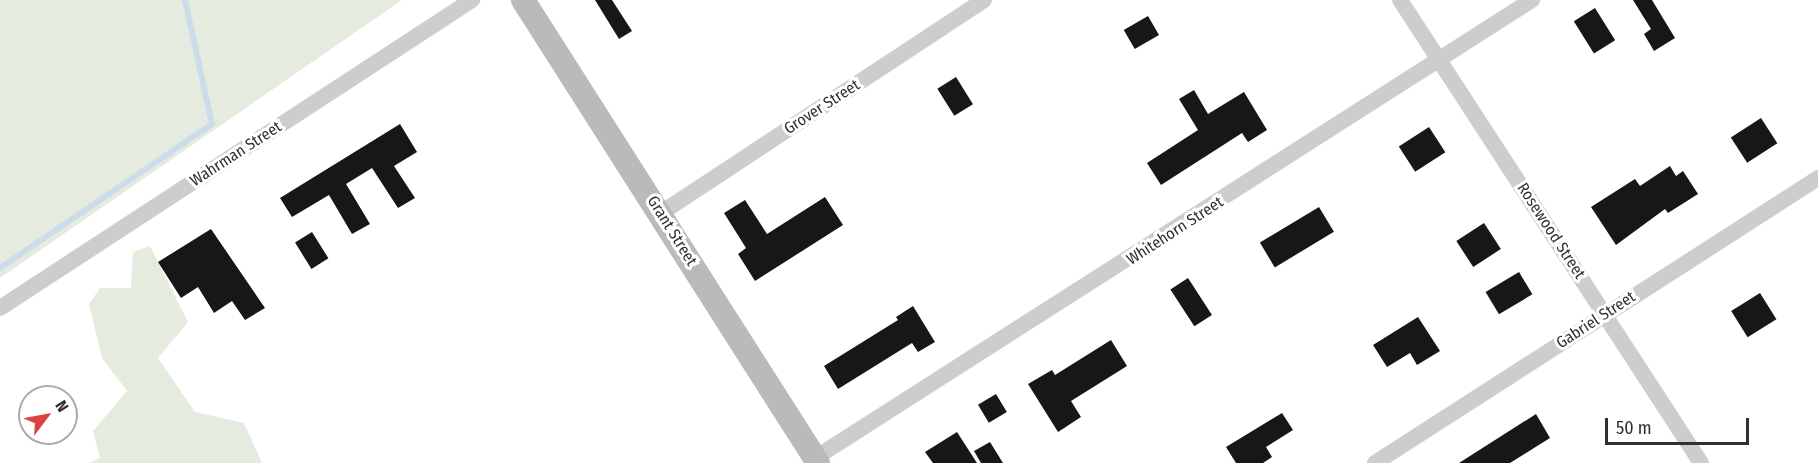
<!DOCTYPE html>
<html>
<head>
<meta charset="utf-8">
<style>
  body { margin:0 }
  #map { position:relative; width:1818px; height:463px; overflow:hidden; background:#fff; font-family:"Fira Sans Condensed",sans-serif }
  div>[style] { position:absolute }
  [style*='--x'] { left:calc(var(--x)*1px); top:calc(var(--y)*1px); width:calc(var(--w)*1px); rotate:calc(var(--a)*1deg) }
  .green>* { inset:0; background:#e5ecdf }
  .stream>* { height:6px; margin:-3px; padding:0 3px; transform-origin:3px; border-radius:3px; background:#cddcea }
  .building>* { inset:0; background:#171717; transform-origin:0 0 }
  .street>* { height:16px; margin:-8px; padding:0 8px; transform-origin:8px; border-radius:8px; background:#cdcdcd }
  .secondary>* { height:24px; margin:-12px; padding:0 12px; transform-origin:12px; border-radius:12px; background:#bababa }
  span { translate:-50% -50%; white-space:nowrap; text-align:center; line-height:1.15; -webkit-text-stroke:6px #fff; paint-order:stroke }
  .street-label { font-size:16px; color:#303030 }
  .north { position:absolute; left:18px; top:385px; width:60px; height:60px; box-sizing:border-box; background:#fff; border:2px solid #acacac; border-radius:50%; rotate:58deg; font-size:16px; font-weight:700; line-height:24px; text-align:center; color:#303030 }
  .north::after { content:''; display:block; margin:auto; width:21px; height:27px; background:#d84541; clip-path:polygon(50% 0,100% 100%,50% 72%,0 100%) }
  .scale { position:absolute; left:1605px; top:418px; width:144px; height:27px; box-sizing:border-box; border:3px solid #303030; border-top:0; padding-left:8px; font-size:18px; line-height:21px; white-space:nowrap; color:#303030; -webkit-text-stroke:4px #fff; paint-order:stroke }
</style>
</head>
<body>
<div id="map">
  <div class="green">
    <i style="clip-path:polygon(0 0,402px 0,0 278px)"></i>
    <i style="clip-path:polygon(150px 246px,188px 322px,158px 358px,195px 412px,244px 423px,262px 463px,89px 463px,100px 458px,93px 431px,127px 391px,102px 358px,89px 304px,100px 288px,131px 288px,133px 252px)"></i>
  </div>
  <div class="stream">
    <i style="--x:0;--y:268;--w:256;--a:-34.2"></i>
    <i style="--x:212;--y:124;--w:127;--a:-102.3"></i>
  </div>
  <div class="building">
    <i style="clip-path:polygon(595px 0,612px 0,632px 31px,619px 39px)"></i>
    <i style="clip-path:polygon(1633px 0,1652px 0,1675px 38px,1654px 51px,1644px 34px,1651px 29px)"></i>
    <i style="left:1595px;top:8px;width:38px;height:25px;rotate:58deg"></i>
    <i style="left:1148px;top:16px;width:22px;height:28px;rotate:60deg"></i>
    <i style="left:956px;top:77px;width:32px;height:22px;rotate:58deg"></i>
    <i style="clip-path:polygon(1194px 90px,1208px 114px,1244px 92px,1267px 130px,1248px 142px,1242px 133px,1161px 185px,1147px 163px,1198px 130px,1179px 99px)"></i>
    <i style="left:1761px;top:118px;width:30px;height:36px;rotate:57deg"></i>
    <i style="clip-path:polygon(400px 124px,417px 152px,394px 166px,415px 198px,398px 208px,372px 168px,346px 184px,370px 224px,352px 234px,329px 195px,292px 217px,280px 198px)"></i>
    <i style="left:1429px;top:127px;width:30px;height:36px;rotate:57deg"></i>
    <i style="clip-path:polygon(1670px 166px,1676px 176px,1683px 171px,1698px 194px,1668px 213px,1665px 209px,1616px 245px,1591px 207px,1635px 179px,1640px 186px)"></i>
    <i style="clip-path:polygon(825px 197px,843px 225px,755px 281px,738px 254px,746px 248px,724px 213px,745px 200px,767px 234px)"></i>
    <i style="left:1319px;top:207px;width:29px;height:69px;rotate:59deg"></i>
    <i style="left:1484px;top:223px;width:31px;height:33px;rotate:57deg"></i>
    <i style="clip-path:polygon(211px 229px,265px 308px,245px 320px,232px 301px,214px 313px,198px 287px,181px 298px,158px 262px)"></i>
    <i style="left:312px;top:232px;width:31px;height:20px;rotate:58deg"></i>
    <i style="left:1519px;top:272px;width:26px;height:39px;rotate:59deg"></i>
    <i style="left:1188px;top:278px;width:44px;height:21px;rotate:57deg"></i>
    <i style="left:1760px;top:293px;width:31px;height:34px;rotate:58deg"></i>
    <i style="clip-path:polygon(913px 306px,935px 342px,918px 352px,912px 343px,838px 389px,824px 366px,898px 320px,896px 317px)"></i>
    <i style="clip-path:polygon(1418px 317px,1440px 351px,1417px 365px,1410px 353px,1387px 367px,1373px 345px)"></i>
    <i style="clip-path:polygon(1111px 340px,1127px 366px,1071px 401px,1081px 417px,1058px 432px,1028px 384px,1052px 370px,1055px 375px)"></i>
    <i style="left:996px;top:394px;width:21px;height:21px;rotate:59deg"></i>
    <i style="clip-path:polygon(1282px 413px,1293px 430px,1266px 447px,1272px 457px,1263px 463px,1236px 463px,1226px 447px)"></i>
    <i style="clip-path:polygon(1536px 414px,1550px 438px,1510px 463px,1459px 463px)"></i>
    <i style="clip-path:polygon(957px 432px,977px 463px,933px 463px,925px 452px)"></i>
    <i style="clip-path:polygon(990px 442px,1003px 463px,981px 463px,974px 451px)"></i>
  </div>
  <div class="street">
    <i style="--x:1400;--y:0;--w:552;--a:56.97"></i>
    <i style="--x:661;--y:213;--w:387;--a:-33.4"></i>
    <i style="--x:0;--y:308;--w:564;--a:-33.13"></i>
    <i style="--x:815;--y:458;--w:851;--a:-32.57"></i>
    <i style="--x:1375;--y:463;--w:527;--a:-32.75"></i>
  </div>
  <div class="secondary">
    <i style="--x:523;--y:0;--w:549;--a:57.5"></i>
  </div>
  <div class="street-label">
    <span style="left:822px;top:107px;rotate:-33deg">Grover Street</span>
    <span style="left:236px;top:154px;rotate:-33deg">Wahrman Street</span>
    <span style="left:672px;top:231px;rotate:58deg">Grant Street</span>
    <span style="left:1175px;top:231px;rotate:-33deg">Whitehorn Street</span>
    <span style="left:1551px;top:231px;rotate:57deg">Rosewood Street</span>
    <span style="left:1596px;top:320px;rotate:-33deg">Gabriel Street</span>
  </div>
  <div class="north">N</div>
  <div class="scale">50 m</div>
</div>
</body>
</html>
